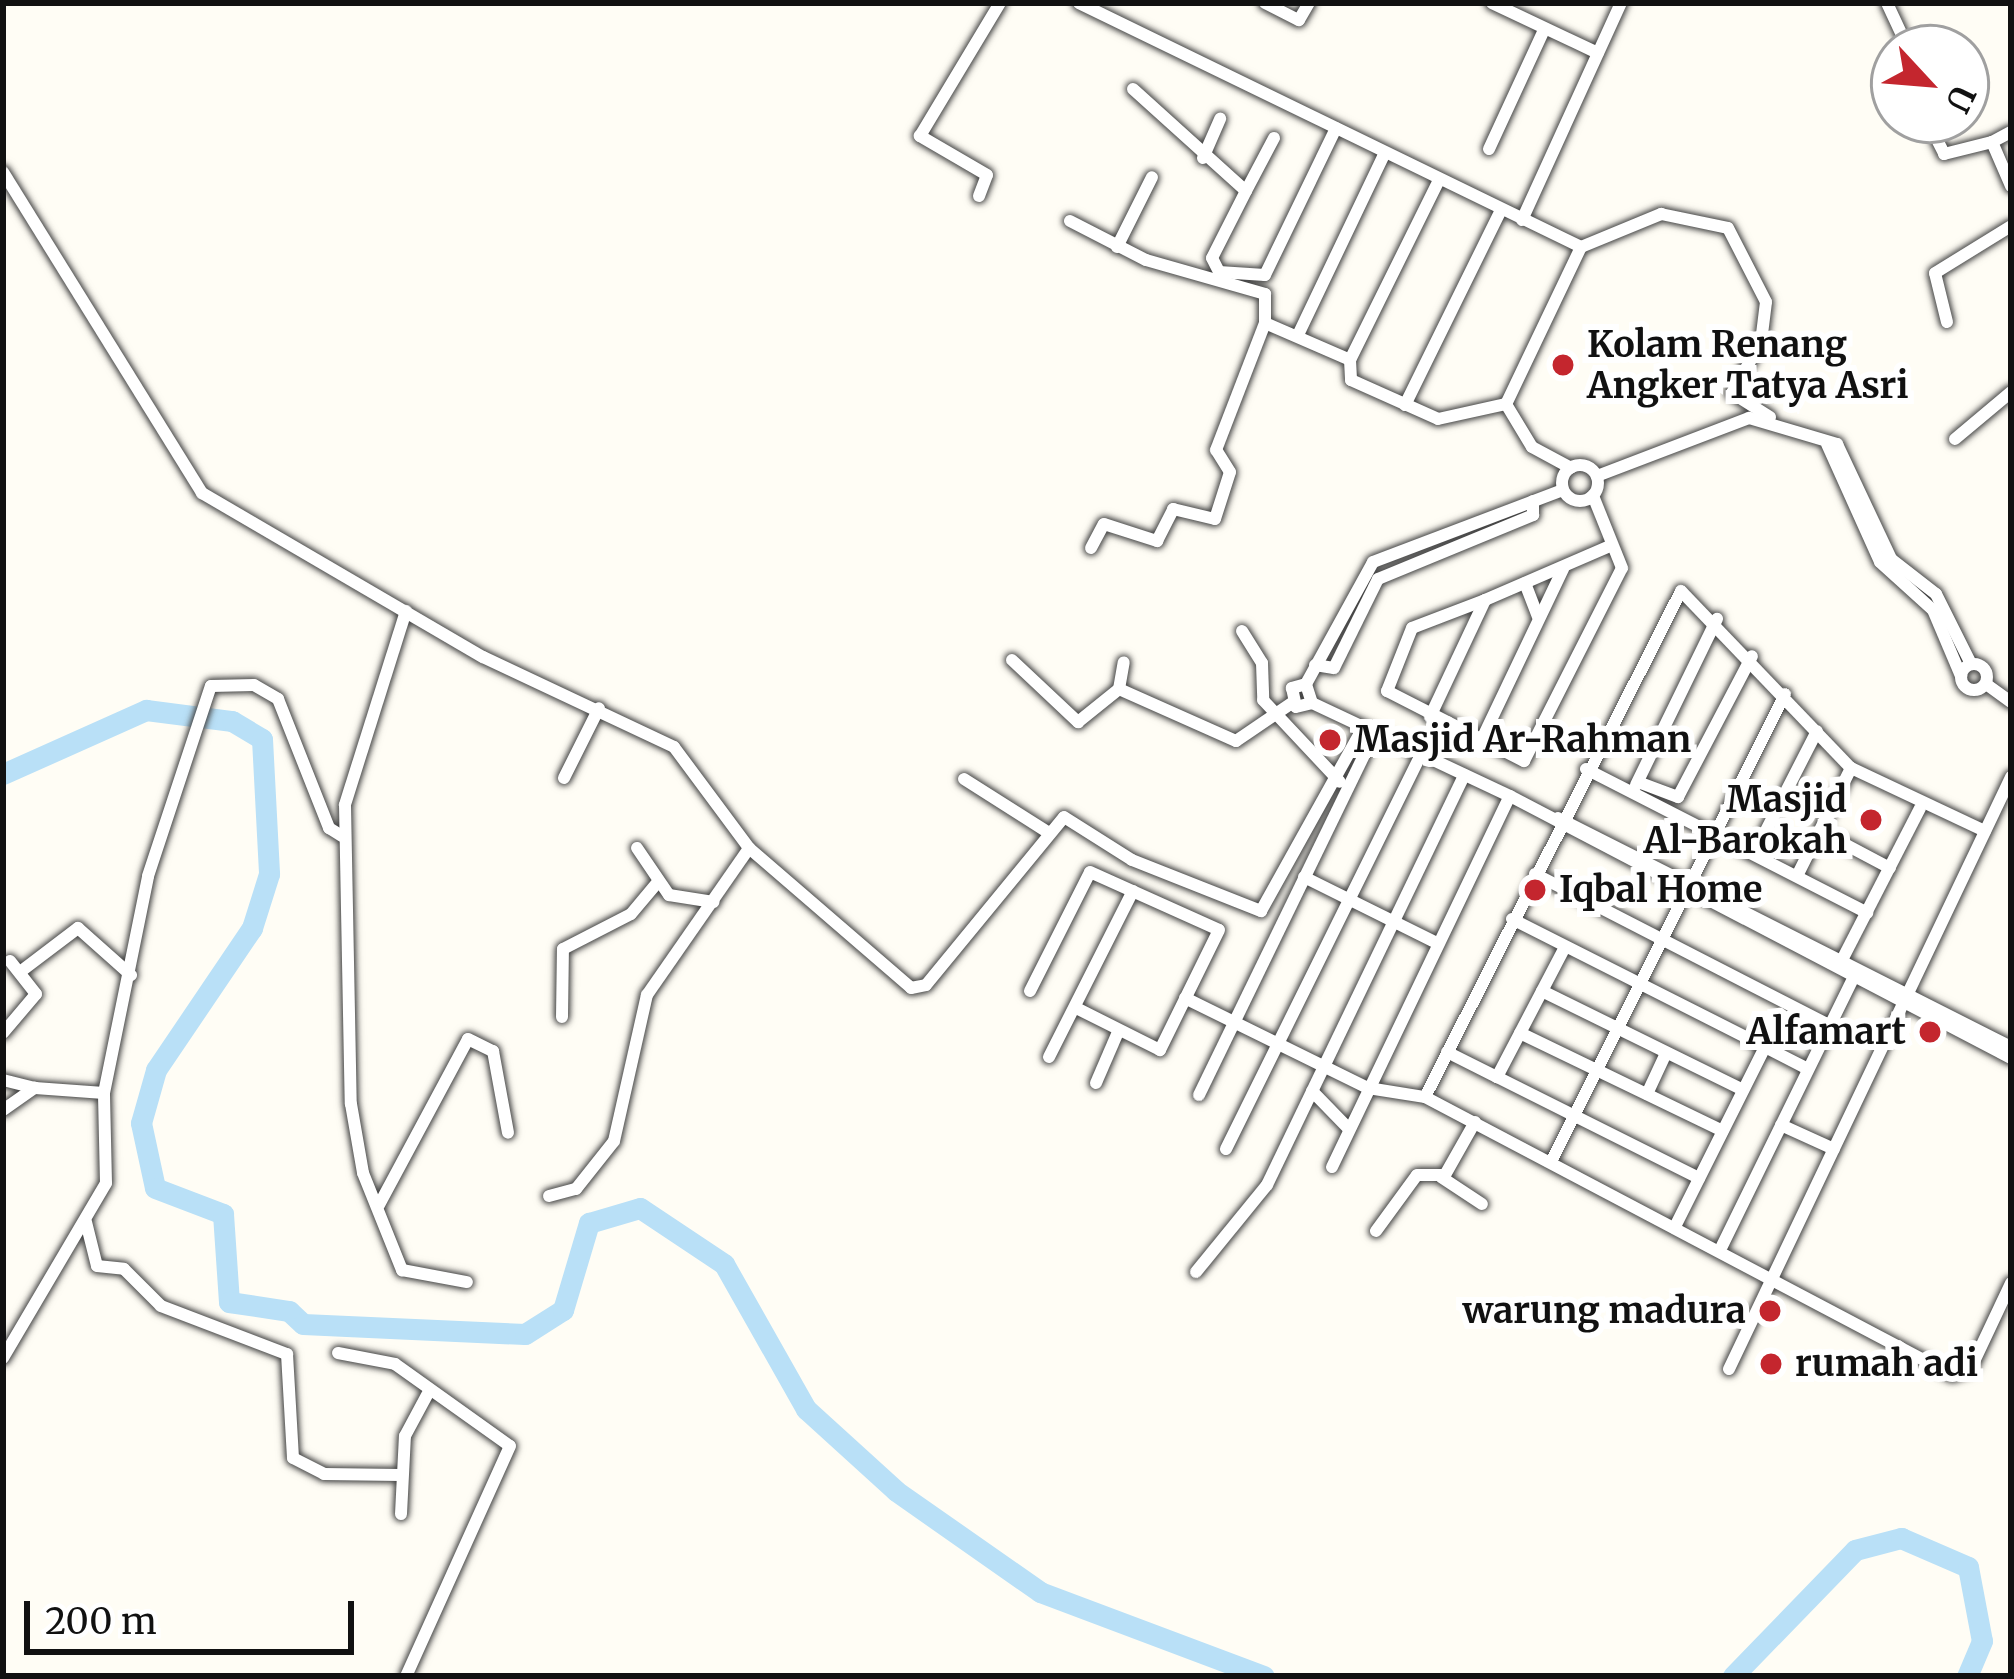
<!DOCTYPE html>
<html>
<head>
<meta charset="utf-8">
<style>
  body { margin:0 }
  #map { position:relative; width:2014px; height:1679px; overflow:hidden; background:#fffdf5; font-family:Merriweather,serif }
  div>[style] { position:absolute }
  [style*='--x'] { left:calc(var(--x)*1px); top:calc(var(--y)*1px); width:calc(var(--w)*1px); rotate:calc(var(--a)*1deg) }
  .river>* { height:21px; margin:-10.5px; padding:0 10.5px; transform-origin:10.5px; border-radius:10.5px; background:#b9e0f7 }
  .roads { filter:drop-shadow(0 0 3px #444) drop-shadow(0 0 3px #444) }
  .minor>* { height:12px; margin:-6px; padding:0 6px; transform-origin:6px; border-radius:6px; background:#fff }
  .minor>.ring { margin:-6px; padding:0; box-sizing:content-box; background:none; border:12px solid #fff; border-radius:50% }
  .dots>* { width:33px; height:33px; translate:-50% -50%; box-sizing:border-box; border:6px solid #fff; border-radius:50% }
  span { translate:-50% -50%; white-space:nowrap; text-align:center; line-height:1.15; -webkit-text-stroke:12px #fff; paint-order:stroke }
  .poi-label { font-size:36px; color:#111; font-weight:700 }
  .left { translate:0 -50%; text-align:left }
  .right { translate:-100% -50%; text-align:right }
  .frame { position:absolute; inset:0; border:6px solid #111; pointer-events:none }
  .north { position:absolute; left:1870px; top:24px; width:120px; height:120px; box-sizing:border-box; background:#fff; border:3px solid #a0a0a0; border-radius:50%; rotate:116deg; font-size:33px; font-weight:700; line-height:48px; text-align:center; color:#111 }
  .north::after { content:''; display:block; margin:auto; width:42px; height:54px; background:#c4262e; clip-path:polygon(50% 0,100% 100%,50% 72%,0 100%) }
  .scale { position:absolute; left:24px; top:1601px; width:330px; height:54px; box-sizing:border-box; border:6px solid #111; border-top:0; padding-left:15px; font-size:36px; line-height:42px; white-space:nowrap; color:#111; -webkit-text-stroke:9px #fff; paint-order:stroke }
</style>
</head>
<body>
<div id="map">
  <div class="river">
    <i style="--x:3;--y:774;--w:157;--a:-24.1"></i>
    <i style="--x:146;--y:710;--w:87;--a:7.3"></i>
    <i style="--x:232;--y:721;--w:35;--a:31"></i>
    <i style="--x:262;--y:739;--w:135;--a:87"></i>
    <i style="--x:269;--y:874;--w:57;--a:107.5"></i>
    <i style="--x:252;--y:928;--w:171;--a:124.1"></i>
    <i style="--x:156;--y:1070;--w:55;--a:105.8"></i>
    <i style="--x:141;--y:1123;--w:66;--a:77.8"></i>
    <i style="--x:155;--y:1188;--w:73;--a:20.9"></i>
    <i style="--x:223;--y:1214;--w:88;--a:86.1"></i>
    <i style="--x:229;--y:1302;--w:61;--a:8.5"></i>
    <i style="--x:289;--y:1311;--w:19;--a:43"></i>
    <i style="--x:303;--y:1324;--w:222;--a:2.6"></i>
    <i style="--x:525;--y:1334;--w:45;--a:-32.3"></i>
    <i style="--x:563;--y:1310;--w:91;--a:-73.4"></i>
    <i style="--x:589;--y:1223;--w:53;--a:-16.4"></i>
    <i style="--x:640;--y:1208;--w:101;--a:33.7"></i>
    <i style="--x:724;--y:1264;--w:167;--a:60.5"></i>
    <i style="--x:806;--y:1409;--w:122;--a:42.3"></i>
    <i style="--x:896;--y:1491;--w:176;--a:35"></i>
    <i style="--x:1040;--y:1592;--w:239;--a:20.6"></i>
    <i style="--x:1733;--y:1676;--w:175;--a:-45.9"></i>
    <i style="--x:1855;--y:1550;--w:48;--a:-14.6"></i>
    <i style="--x:1901;--y:1538;--w:73;--a:23.4"></i>
    <i style="--x:1968;--y:1567;--w:75;--a:79.3"></i>
    <i style="--x:1982;--y:1641;--w:38;--a:113"></i>
  </div>
  <div class="roads">
    <div class="minor">
      <i style="--x:1079;--y:3;--w:558;--a:25.92"></i>
      <i style="--x:1581;--y:247;--w:174;--a:115.5"></i>
      <i style="--x:1506;--y:404;--w:50;--a:58.8"></i>
      <i style="--x:1532;--y:447;--w:44;--a:28.3"></i>
      <i style="--x:1265;--y:3;--w:38;--a:27"></i>
      <i style="--x:1299;--y:20;--w:20;--a:-60"></i>
      <i style="--x:1492;--y:3;--w:117;--a:25.3"></i>
      <i style="--x:1887;--y:3;--w:50;--a:65"></i>
      <i style="--x:1133;--y:89;--w:152;--a:42.1"></i>
      <i style="--x:1246;--y:191;--w:75;--a:116.9"></i>
      <i style="--x:1212;--y:258;--w:16;--a:63"></i>
      <i style="--x:1219;--y:272;--w:46;--a:3.7"></i>
      <i style="--x:1265;--y:275;--w:163;--a:-64.2"></i>
      <i style="--x:1927;--y:120;--w:38;--a:63"></i>
      <i style="--x:1944;--y:154;--w:49;--a:-14"></i>
      <i style="--x:1992;--y:142;--w:48;--a:66.6"></i>
      <i style="--x:1992;--y:142;--w:21;--a:-28"></i>
      <i style="--x:1489;--y:149;--w:131;--a:-65.2"></i>
      <i style="--x:1203;--y:158;--w:43;--a:-66.4"></i>
      <i style="--x:3;--y:172;--w:378;--a:58.2"></i>
      <i style="--x:202;--y:493;--w:325;--a:30.3"></i>
      <i style="--x:483;--y:657;--w:211;--a:25.2"></i>
      <i style="--x:674;--y:747;--w:126;--a:53.4"></i>
      <i style="--x:749;--y:848;--w:214;--a:40.8"></i>
      <i style="--x:911;--y:988;--w:15;--a:-11"></i>
      <i style="--x:926;--y:985;--w:217;--a:-50.6"></i>
      <i style="--x:1064;--y:817;--w:80;--a:32.3"></i>
      <i style="--x:1132;--y:860;--w:139;--a:21.6"></i>
      <i style="--x:1261;--y:911;--w:210;--a:-60.9"></i>
      <i style="--x:1246;--y:191;--w:60;--a:-62.2"></i>
      <i style="--x:979;--y:196;--w:22;--a:-69"></i>
      <i style="--x:987;--y:175;--w:78;--a:-149.8"></i>
      <i style="--x:920;--y:136;--w:155;--a:-59"></i>
      <i style="--x:1522;--y:220;--w:239;--a:-65.5"></i>
      <i style="--x:1070;--y:221;--w:85;--a:27.2"></i>
      <i style="--x:1146;--y:260;--w:124;--a:15.9"></i>
      <i style="--x:1265;--y:294;--w:29;--a:90"></i>
      <i style="--x:1265;--y:323;--w:93;--a:23.5"></i>
      <i style="--x:1350;--y:360;--w:20;--a:87"></i>
      <i style="--x:1351;--y:380;--w:95;--a:24.1"></i>
      <i style="--x:1438;--y:419;--w:70;--a:-12.4"></i>
      <i style="--x:1117;--y:247;--w:78;--a:-63.4"></i>
      <i style="--x:1581;--y:247;--w:87;--a:-22.4"></i>
      <i style="--x:1661;--y:214;--w:68;--a:11.8"></i>
      <i style="--x:1728;--y:228;--w:83;--a:62.8"></i>
      <i style="--x:1766;--y:302;--w:40;--a:97.1"></i>
      <i style="--x:1761;--y:342;--w:59;--a:119.6"></i>
      <i style="--x:1732;--y:393;--w:45;--a:32.3"></i>
      <i style="--x:1947;--y:322;--w:50;--a:-103.8"></i>
      <i style="--x:1935;--y:273;--w:89;--a:-31.7"></i>
      <i style="--x:1298;--y:335;--w:202;--a:-64.5"></i>
      <i style="--x:1350;--y:360;--w:201;--a:-63.7"></i>
      <i style="--x:1405;--y:405;--w:217;--a:-63.8"></i>
      <i style="--x:1955;--y:439;--w:73;--a:-40"></i>
      <i style="--x:1827;--y:444;--w:129;--a:65.8"></i>
      <i style="--x:1880;--y:562;--w:72;--a:42.2"></i>
      <i style="--x:1933;--y:610;--w:72;--a:67"></i>
      <i class="ring" style="left:1562px;top:465px;width:24px;height:24px"></i>
      <i style="--x:1597;--y:476;--w:163;--a:-20.9"></i>
      <i style="--x:1749;--y:418;--w:92;--a:16.5"></i>
      <i style="--x:1837;--y:444;--w:127;--a:64.8"></i>
      <i style="--x:1891;--y:559;--w:57;--a:37.9"></i>
      <i style="--x:1936;--y:594;--w:78;--a:63.4"></i>
      <i style="--x:1091;--y:548;--w:27;--a:-62"></i>
      <i style="--x:1104;--y:524;--w:56;--a:17.8"></i>
      <i style="--x:1157;--y:541;--w:36;--a:-63"></i>
      <i style="--x:1173;--y:509;--w:43;--a:13.4"></i>
      <i style="--x:1215;--y:519;--w:49;--a:-72.3"></i>
      <i style="--x:1230;--y:472;--w:26;--a:-122"></i>
      <i style="--x:1216;--y:450;--w:136;--a:-68.9"></i>
      <i style="--x:1525;--y:583;--w:36;--a:69"></i>
      <i style="--x:1485;--y:600;--w:78;--a:159"></i>
      <i style="--x:1412;--y:628;--w:68;--a:111.6"></i>
      <i style="--x:1387;--y:691;--w:154;--a:27.1"></i>
      <i style="--x:1524;--y:761;--w:216;--a:-63.1"></i>
      <i style="--x:1622;--y:568;--w:78;--a:-111.9"></i>
      <i style="--x:406;--y:611;--w:203;--a:107.5"></i>
      <i style="--x:345;--y:805;--w:299;--a:88.9"></i>
      <i style="--x:351;--y:1104;--w:70;--a:80.1"></i>
      <i style="--x:363;--y:1173;--w:105;--a:68.1"></i>
      <i style="--x:402;--y:1270;--w:66;--a:10.5"></i>
      <i style="--x:1242;--y:631;--w:38;--a:58"></i>
      <i style="--x:1262;--y:663;--w:37;--a:88"></i>
      <i style="--x:1263;--y:700;--w:112;--a:46.8"></i>
      <i style="--x:1012;--y:660;--w:91;--a:43.2"></i>
      <i style="--x:1078;--y:722;--w:53;--a:-38.8"></i>
      <i style="--x:1119;--y:689;--w:128;--a:24"></i>
      <i style="--x:1236;--y:741;--w:68;--a:-34.2"></i>
      <i class="ring" style="left:1961px;top:664px;width:14px;height:14px"></i>
      <i style="--x:1315;--y:665;--w:19;--a:9"></i>
      <i style="--x:1334;--y:668;--w:99;--a:-63.7"></i>
      <i style="--x:1378;--y:579;--w:168;--a:-22.4"></i>
      <i style="--x:1533;--y:515;--w:14;--a:-90"></i>
      <i style="--x:1306;--y:684;--w:139;--a:-61.2"></i>
      <i style="--x:1373;--y:562;--w:203;--a:-20.8"></i>
      <i style="--x:1986;--y:684;--w:31;--a:36"></i>
      <i style="--x:1119;--y:689;--w:27;--a:-80"></i>
      <i style="--x:1312;--y:703;--w:20;--a:-108"></i>
      <i style="--x:1306;--y:684;--w:15;--a:164"></i>
      <i style="--x:1292;--y:688;--w:19;--a:78"></i>
      <i style="--x:1296;--y:707;--w:16;--a:-14"></i>
      <i style="--x:1312;--y:703;--w:219;--a:25.2"></i>
      <i style="--x:1510;--y:796;--w:565;--a:27.61"></i>
      <i style="--x:1430;--y:717;--w:129;--a:-64.8"></i>
      <i style="--x:1485;--y:600;--w:138;--a:-23.4"></i>
      <i style="--x:1481;--y:741;--w:191;--a:-64.5"></i>
      <i style="--x:1586;--y:769;--w:316;--a:27.1"></i>
      <i style="--x:564;--y:778;--w:78;--a:-63.4"></i>
      <i style="--x:964;--y:779;--w:101;--a:32.4"></i>
      <i style="--x:1638;--y:782;--w:43;--a:20.6"></i>
      <i style="--x:1678;--y:797;--w:159;--a:-62.3"></i>
      <i style="--x:1636;--y:785;--w:185;--a:-64"></i>
      <i style="--x:1558;--y:818;--w:508;--a:26.82"></i>
      <i style="--x:1820;--y:831;--w:79;--a:27.9"></i>
      <i style="--x:637;--y:848;--w:57;--a:55.8"></i>
      <i style="--x:669;--y:895;--w:45;--a:9"></i>
      <i style="--x:1754;--y:854;--w:138;--a:-62.9"></i>
      <i style="--x:1535;--y:874;--w:331;--a:27.2"></i>
      <i style="--x:1797;--y:876;--w:121;--a:-63.4"></i>
      <i style="--x:1304;--y:877;--w:148;--a:26.4"></i>
      <i style="--x:1512;--y:919;--w:284;--a:26.8"></i>
      <i style="--x:1765;--y:1047;--w:197;--a:116.6"></i>
      <i style="--x:1565;--y:947;--w:147;--a:117.6"></i>
      <i style="--x:1497;--y:1077;--w:226;--a:26.6"></i>
      <i style="--x:1841;--y:962;--w:173;--a:-62.8"></i>
      <i style="--x:20;--y:972;--w:73;--a:-37.2"></i>
      <i style="--x:78;--y:928;--w:71;--a:41.6"></i>
      <i style="--x:1030;--y:991;--w:133;--a:-63.2"></i>
      <i style="--x:1090;--y:872;--w:141;--a:24.2"></i>
      <i style="--x:1219;--y:930;--w:134;--a:116.2"></i>
      <i style="--x:1160;--y:1050;--w:94;--a:-153.4"></i>
      <i style="--x:1542;--y:991;--w:224;--a:26.2"></i>
      <i style="--x:1185;--y:998;--w:204;--a:26.2"></i>
      <i style="--x:1368;--y:1088;--w:58;--a:9"></i>
      <i style="--x:1425;--y:1097;--w:596;--a:27.81"></i>
      <i style="--x:1952;--y:1375;--w:20;--a:-20"></i>
      <i style="--x:1971;--y:1368;--w:94;--a:-64.8"></i>
      <i style="--x:562;--y:1017;--w:68;--a:-89.2"></i>
      <i style="--x:563;--y:949;--w:76;--a:-27.2"></i>
      <i style="--x:631;--y:914;--w:39;--a:-50"></i>
      <i style="--x:3;--y:1033;--w:51;--a:-49.8"></i>
      <i style="--x:36;--y:994;--w:42;--a:-128.2"></i>
      <i style="--x:1520;--y:1033;--w:225;--a:25.8"></i>
      <i style="--x:1765;--y:1047;--w:48;--a:27.1"></i>
      <i style="--x:1447;--y:1052;--w:56;--a:26.6"></i>
      <i style="--x:1049;--y:1057;--w:186;--a:-63.2"></i>
      <i style="--x:3;--y:1080;--w:33;--a:14"></i>
      <i style="--x:1096;--y:1083;--w:56;--a:-66.7"></i>
      <i style="--x:1312;--y:1091;--w:53;--a:45.8"></i>
      <i style="--x:1647;--y:1094;--w:45;--a:-65.1"></i>
      <i style="--x:1199;--y:1095;--w:403;--a:-64.1"></i>
      <i style="--x:1425;--y:1097;--w:567;--a:-63.16"></i>
      <i style="--x:1681;--y:591;--w:245;--a:46.2"></i>
      <i style="--x:1851;--y:768;--w:148;--a:25.2"></i>
      <i style="--x:3;--y:1110;--w:39;--a:-35"></i>
      <i style="--x:35;--y:1088;--w:69;--a:4.1"></i>
      <i style="--x:1781;--y:1125;--w:58;--a:24.4"></i>
      <i style="--x:1226;--y:1149;--w:441;--a:-63.7"></i>
      <i style="--x:1552;--y:1160;--w:521;--a:-63.43"></i>
      <i style="--x:1332;--y:1167;--w:411;--a:-64.4"></i>
      <i style="--x:1441;--y:1177;--w:49;--a:33.4"></i>
      <i style="--x:549;--y:1196;--w:28;--a:-15"></i>
      <i style="--x:576;--y:1189;--w:61;--a:-51.6"></i>
      <i style="--x:614;--y:1141;--w:150;--a:-77.3"></i>
      <i style="--x:647;--y:995;--w:179;--a:-55.2"></i>
      <i style="--x:379;--y:1205;--w:188;--a:-61.8"></i>
      <i style="--x:468;--y:1039;--w:28;--a:26"></i>
      <i style="--x:493;--y:1051;--w:83;--a:79.6"></i>
      <i style="--x:86;--y:1222;--w:45;--a:76"></i>
      <i style="--x:97;--y:1266;--w:27;--a:6"></i>
      <i style="--x:124;--y:1269;--w:52;--a:45"></i>
      <i style="--x:161;--y:1306;--w:135;--a:20.9"></i>
      <i style="--x:287;--y:1354;--w:104;--a:86.7"></i>
      <i style="--x:293;--y:1458;--w:35;--a:27"></i>
      <i style="--x:324;--y:1474;--w:76;--a:0.8"></i>
      <i style="--x:1376;--y:1231;--w:69;--a:-53.8"></i>
      <i style="--x:1417;--y:1175;--w:28;--a:0"></i>
      <i style="--x:1445;--y:1175;--w:61;--a:-60.5"></i>
      <i style="--x:1722;--y:1246;--w:305;--a:-63.9"></i>
      <i style="--x:1196;--y:1272;--w:112;--a:-50.8"></i>
      <i style="--x:1267;--y:1185;--w:455;--a:-64.3"></i>
      <i style="--x:338;--y:1353;--w:58;--a:10.9"></i>
      <i style="--x:395;--y:1364;--w:141;--a:35.5"></i>
      <i style="--x:510;--y:1446;--w:252;--a:114.3"></i>
      <i style="--x:3;--y:1358;--w:203;--a:-59.5"></i>
      <i style="--x:106;--y:1183;--w:90;--a:-91.3"></i>
      <i style="--x:104;--y:1093;--w:221;--a:-78.5"></i>
      <i style="--x:148;--y:876;--w:200;--a:-71.7"></i>
      <i style="--x:211;--y:686;--w:43;--a:-1.3"></i>
      <i style="--x:254;--y:685;--w:28;--a:30"></i>
      <i style="--x:278;--y:699;--w:139;--a:68.4"></i>
      <i style="--x:329;--y:828;--w:15;--a:32"></i>
      <i style="--x:1729;--y:1369;--w:656;--a:-64.53"></i>
      <i style="--x:401;--y:1514;--w:78;--a:-87.1"></i>
      <i style="--x:405;--y:1436;--w:47;--a:-61.8"></i>
    </div>
  </div>
  <div class="dots">
    <i style="left:1563px;top:365px;background:#c4262e"></i>
    <i style="left:1330px;top:740px;background:#c4262e"></i>
    <i style="left:1871px;top:820px;background:#c4262e"></i>
    <i style="left:1535px;top:890px;background:#c4262e"></i>
    <i style="left:1930px;top:1032px;background:#c4262e"></i>
    <i style="left:1770px;top:1311px;background:#c4262e"></i>
    <i style="left:1771px;top:1364px;background:#c4262e"></i>
  </div>
  <div class="poi-label">
    <span class="left" style="left:1587px;top:365px">Kolam Renang<br>Angker Tatya Asri</span>
    <span class="left" style="left:1354px;top:740px">Masjid Ar-Rahman</span>
    <span class="right" style="left:1847px;top:820px">Masjid<br>Al-Barokah</span>
    <span class="left" style="left:1559px;top:890px">Iqbal Home</span>
    <span class="right" style="left:1906px;top:1032px">Alfamart</span>
    <span class="right" style="left:1746px;top:1311px">warung madura</span>
    <span class="left" style="left:1795px;top:1364px">rumah adi</span>
  </div>
  <div class="frame"></div>
  <div class="north">U</div>
  <div class="scale">200 m</div>
</div>
</body>
</html>
